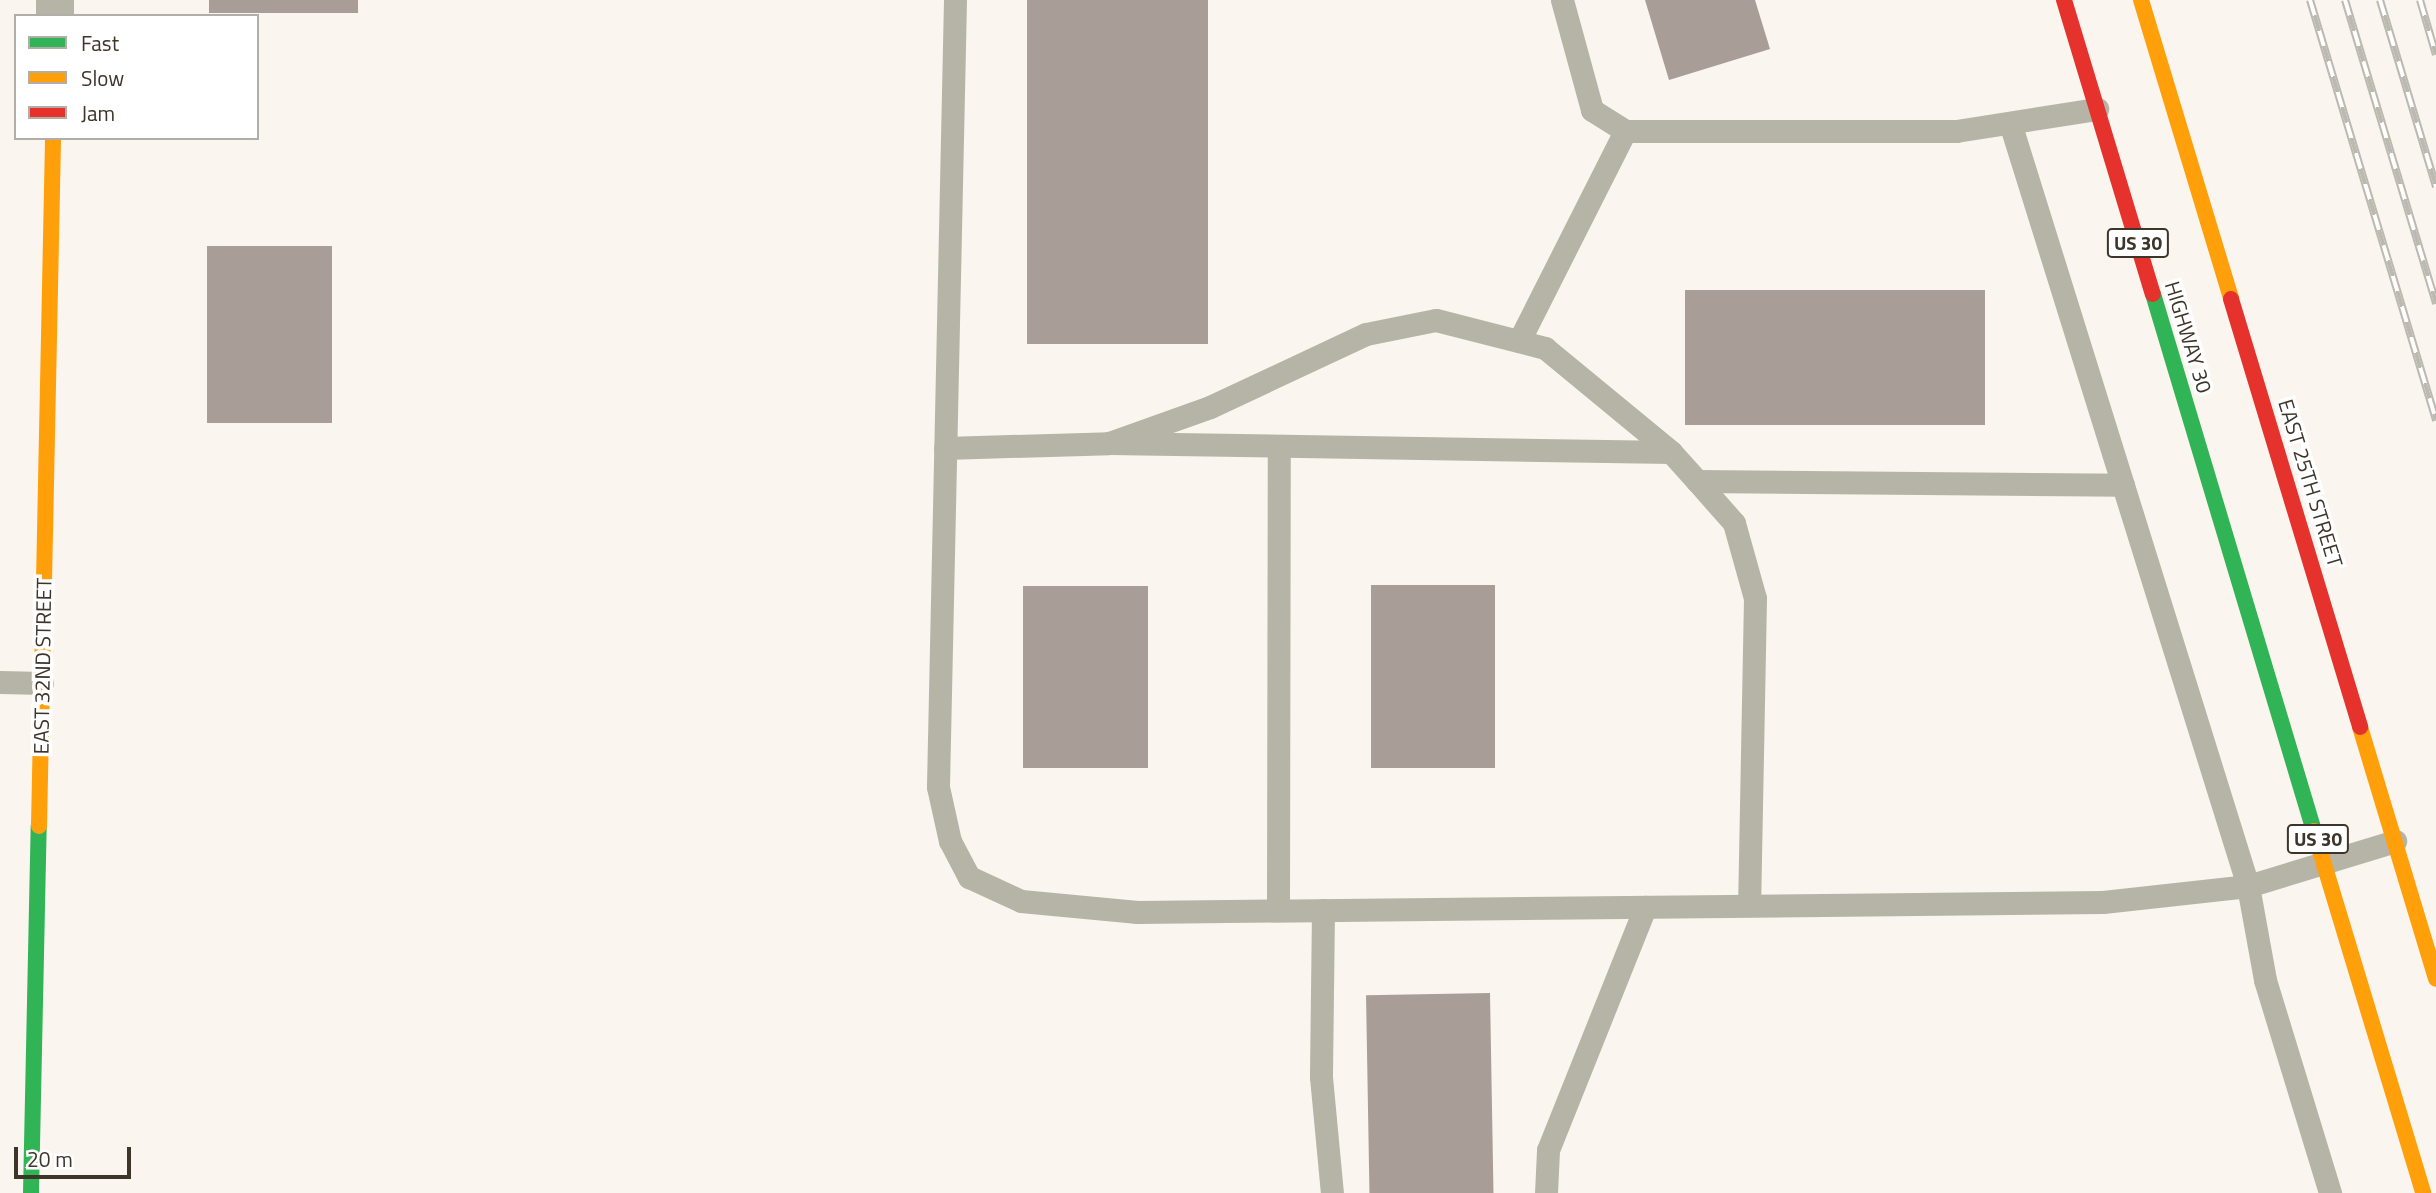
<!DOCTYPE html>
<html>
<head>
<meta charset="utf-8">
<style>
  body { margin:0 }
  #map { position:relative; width:2436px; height:1193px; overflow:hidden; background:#faf5ef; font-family:"Titillium Web",sans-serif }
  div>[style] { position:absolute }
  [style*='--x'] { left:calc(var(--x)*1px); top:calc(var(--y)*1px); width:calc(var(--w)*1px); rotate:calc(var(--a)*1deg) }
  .building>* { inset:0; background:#a99e97; transform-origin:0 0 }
  .lane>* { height:23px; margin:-11.5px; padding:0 11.5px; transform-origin:11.5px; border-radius:11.5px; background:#b6b4a7 }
  .street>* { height:38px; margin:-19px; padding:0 19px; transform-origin:19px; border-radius:19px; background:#b6b4a7 }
  .fast>* { height:16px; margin:-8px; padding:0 8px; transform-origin:8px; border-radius:8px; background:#30b455 }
  .slow>* { height:16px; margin:-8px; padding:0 8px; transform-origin:8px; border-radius:8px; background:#ff9f0a }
  .jam>* { height:16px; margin:-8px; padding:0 8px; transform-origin:8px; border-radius:8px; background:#e5322d }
  .rail>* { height:8px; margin-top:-4px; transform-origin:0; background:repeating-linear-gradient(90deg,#fff 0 16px,#bcb9b0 0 32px); box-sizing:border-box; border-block:2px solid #bcb9b0 }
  span { translate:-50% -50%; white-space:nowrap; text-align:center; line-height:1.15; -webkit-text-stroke:7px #fff; paint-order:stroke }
  .shield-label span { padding:2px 5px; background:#fff; border:2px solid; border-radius:5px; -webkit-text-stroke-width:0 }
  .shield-label { font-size:19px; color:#3d3529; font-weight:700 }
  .street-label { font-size:21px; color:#3d3529 }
  .legend { position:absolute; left:14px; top:14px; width:245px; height:126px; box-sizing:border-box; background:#fff; border:2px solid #b1aea9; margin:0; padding:9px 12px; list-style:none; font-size:21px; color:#3d3529 }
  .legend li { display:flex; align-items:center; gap:14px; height:35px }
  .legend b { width:35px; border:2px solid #b1aea9 }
  .scale { position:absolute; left:14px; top:1147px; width:117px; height:32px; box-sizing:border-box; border:4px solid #3d3529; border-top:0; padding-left:9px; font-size:21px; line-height:24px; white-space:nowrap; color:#3d3529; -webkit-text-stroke:5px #fff; paint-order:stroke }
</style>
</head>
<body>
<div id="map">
  <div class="building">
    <i style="left:209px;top:0;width:149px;height:13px"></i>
    <i style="left:1027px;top:0;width:181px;height:344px"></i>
    <i style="clip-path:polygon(1645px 0,1755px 0,1770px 49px,1669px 80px)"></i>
    <i style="left:207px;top:246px;width:125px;height:177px"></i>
    <i style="left:1685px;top:290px;width:300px;height:135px"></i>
    <i style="left:1371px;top:585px;width:124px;height:183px"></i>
    <i style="left:1023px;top:586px;width:125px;height:182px"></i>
    <i style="left:1490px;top:993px;width:200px;height:124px;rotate:89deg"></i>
  </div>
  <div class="lane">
    <i style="--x:955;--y:0;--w:787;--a:91.24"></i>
    <i style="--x:938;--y:787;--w:55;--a:77.5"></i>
    <i style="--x:950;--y:841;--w:41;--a:62.2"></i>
    <i style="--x:969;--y:877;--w:57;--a:24.8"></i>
    <i style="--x:1021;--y:901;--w:117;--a:5.4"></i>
    <i style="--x:1137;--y:912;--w:966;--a:-0.59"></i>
    <i style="--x:2103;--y:902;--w:146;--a:-6.3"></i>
    <i style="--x:2248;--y:886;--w:154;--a:-17"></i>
    <i style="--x:1562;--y:0;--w:114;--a:74.7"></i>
    <i style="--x:1592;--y:110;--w:39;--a:32"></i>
    <i style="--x:1625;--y:131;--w:331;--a:0"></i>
    <i style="--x:1956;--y:131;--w:143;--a:-8.9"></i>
    <i style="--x:2011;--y:126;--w:796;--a:72.68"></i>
    <i style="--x:2248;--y:886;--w:96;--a:79.7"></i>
    <i style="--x:2265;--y:980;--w:223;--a:73"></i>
    <i style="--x:1519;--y:341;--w:235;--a:-63.2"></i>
    <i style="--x:1109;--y:443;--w:107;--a:-19.6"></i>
    <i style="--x:1210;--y:407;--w:172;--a:-25.1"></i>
    <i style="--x:1366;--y:334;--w:71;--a:-11.3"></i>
    <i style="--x:1436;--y:320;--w:113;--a:14.4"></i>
    <i style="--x:1545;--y:348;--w:163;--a:39.5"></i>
    <i style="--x:1671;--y:452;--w:39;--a:48"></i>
    <i style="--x:1697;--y:481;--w:426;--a:0.5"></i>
    <i style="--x:945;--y:448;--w:164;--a:-1.7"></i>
    <i style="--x:1109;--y:443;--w:562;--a:0.92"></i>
    <i style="--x:1697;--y:481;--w:56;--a:48.6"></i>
    <i style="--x:1734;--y:523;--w:78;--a:74.4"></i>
    <i style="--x:1755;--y:598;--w:307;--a:91.1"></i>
    <i style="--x:0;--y:682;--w:42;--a:1.4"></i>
    <i style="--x:1278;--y:910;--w:464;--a:-89.9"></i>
    <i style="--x:1323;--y:910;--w:167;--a:90.7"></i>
    <i style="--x:1321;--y:1077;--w:117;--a:84.6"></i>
    <i style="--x:1546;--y:1193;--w:43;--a:-87.3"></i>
    <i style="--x:1548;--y:1150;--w:262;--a:-68.2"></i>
  </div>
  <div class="street">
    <i style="--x:55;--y:16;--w:16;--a:-90"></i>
  </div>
  <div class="fast">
    <i style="--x:2153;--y:294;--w:561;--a:73.31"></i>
    <i style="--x:31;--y:1193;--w:367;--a:-88.8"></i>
  </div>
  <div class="slow">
    <i style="--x:2141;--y:0;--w:312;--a:73.2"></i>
    <i style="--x:2360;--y:727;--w:263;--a:73.2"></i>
    <i style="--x:39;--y:826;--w:688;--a:-88.83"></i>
    <i style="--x:2314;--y:831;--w:378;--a:73.2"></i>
  </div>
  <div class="jam">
    <i style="--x:2064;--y:0;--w:307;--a:73.2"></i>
    <i style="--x:2231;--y:299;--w:447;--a:73.2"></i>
  </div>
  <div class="rail">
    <i style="--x:2310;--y:0;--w:439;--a:73.3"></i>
    <i style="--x:2345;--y:0;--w:317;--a:73.3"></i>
    <i style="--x:2380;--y:0;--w:195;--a:73.3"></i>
    <i style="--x:2420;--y:0;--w:57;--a:73.8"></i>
  </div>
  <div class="shield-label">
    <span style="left:2138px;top:243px">US 30</span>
    <span style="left:2318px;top:839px">US 30</span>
  </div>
  <div class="street-label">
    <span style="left:2189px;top:337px;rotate:73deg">HIGHWAY 30</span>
    <span style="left:2311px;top:483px;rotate:73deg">EAST 25TH STREET</span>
    <span style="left:42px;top:666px;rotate:-89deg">EAST 32ND STREET</span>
  </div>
  <ul class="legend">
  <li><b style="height:9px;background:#30b455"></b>Fast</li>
  <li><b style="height:9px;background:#ff9f0a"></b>Slow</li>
  <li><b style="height:9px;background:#e5322d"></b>Jam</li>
  </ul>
  <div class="scale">20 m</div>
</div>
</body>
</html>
